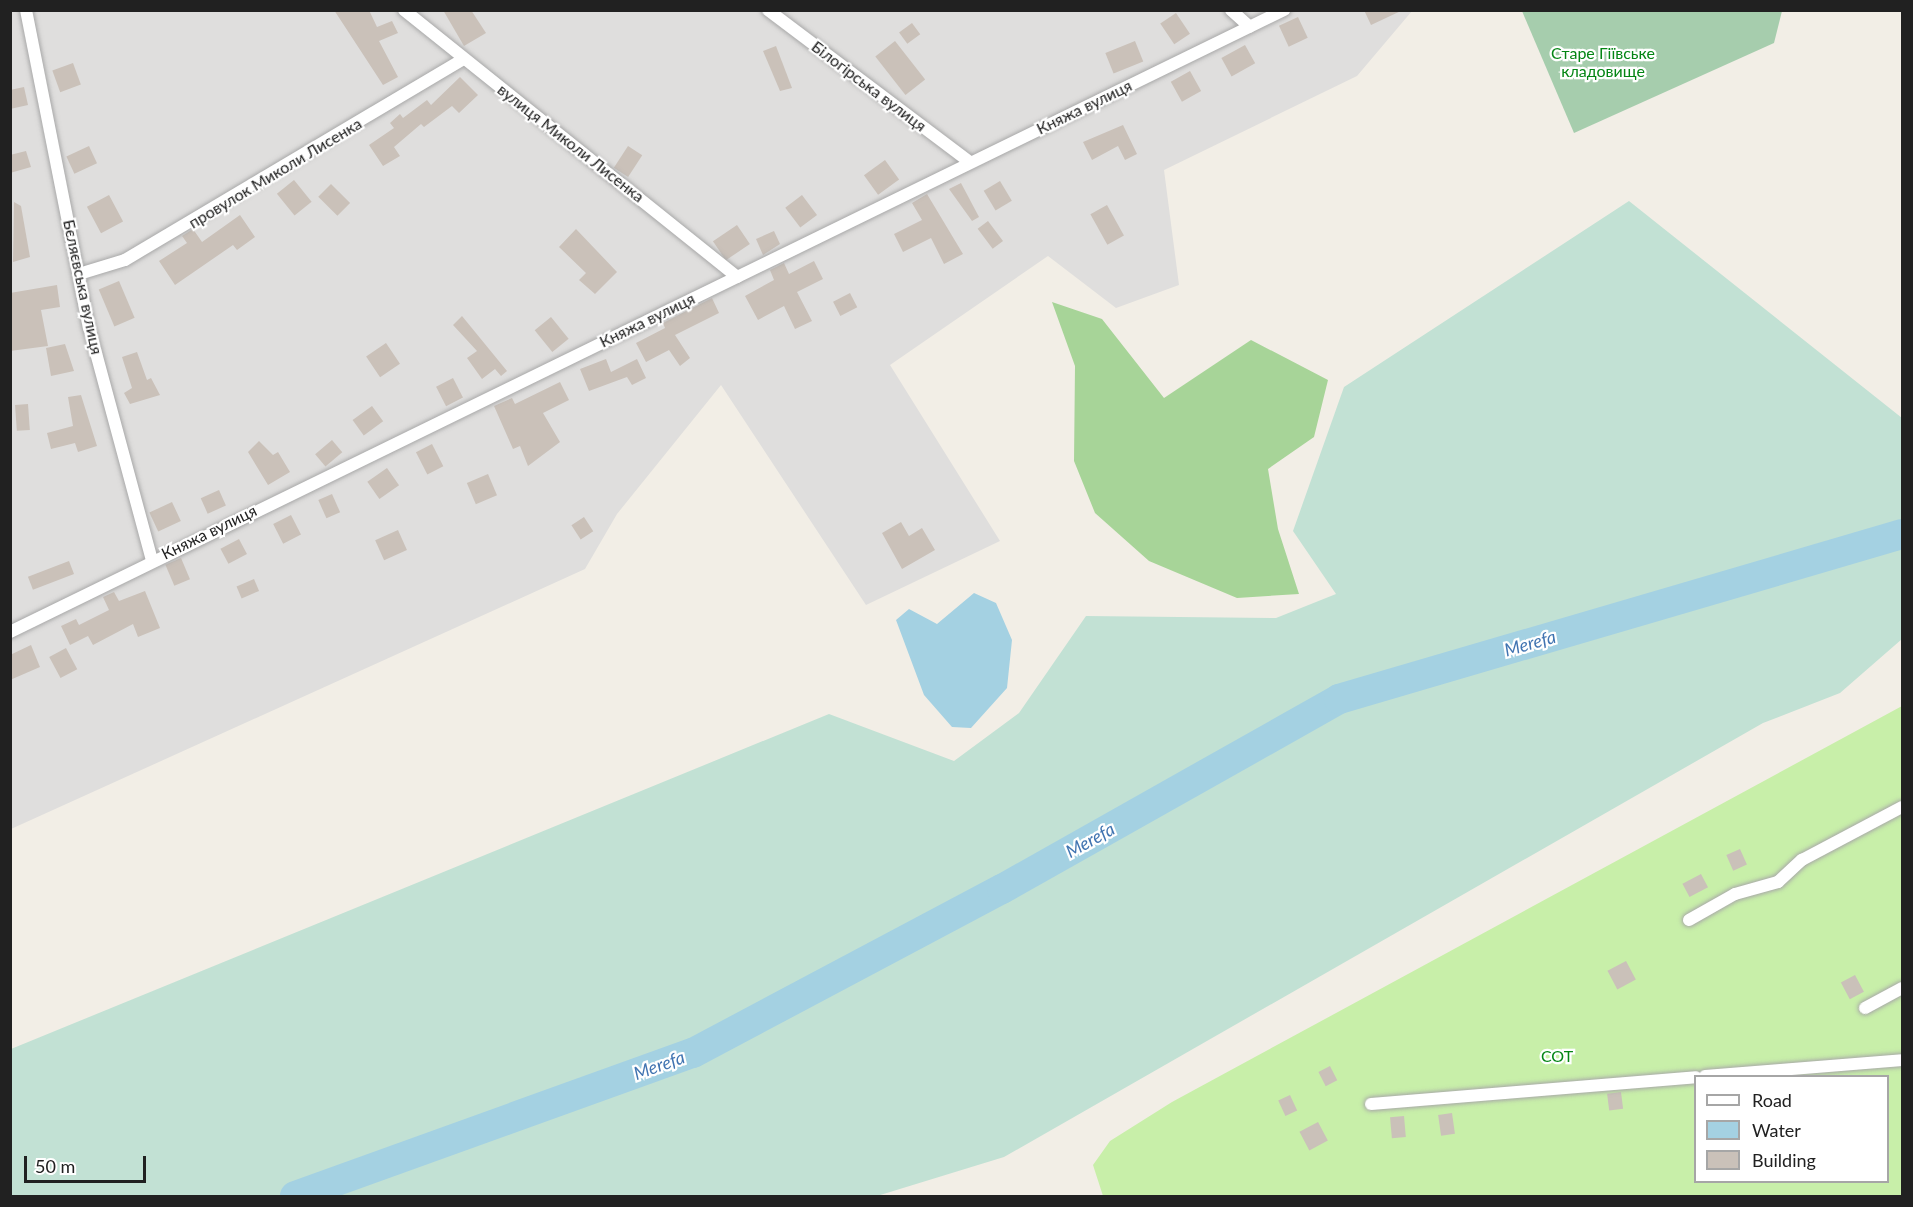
<!DOCTYPE html>
<html>
<head>
<meta charset="utf-8">
<style>
  body { margin:0 }
  #map { position:relative; width:1913px; height:1207px; overflow:hidden; background:#f2eee6; font-family:Lato,sans-serif }
  div>[style] { position:absolute }
  [style*='--x'] { left:calc(var(--x)*1px); top:calc(var(--y)*1px); width:calc(var(--w)*1px); rotate:calc(var(--a)*1deg) }
  .residential>* { inset:0; background:#dfdedd }
  .grass>* { inset:0; background:#c8efa9 }
  .forest>* { inset:0; background:#a7d498 }
  .wetland>* { inset:0; background:#c2e1d4 }
  .cemetery>* { inset:0; background:#a6cdad }
  .water>* { inset:0; background:#a4d1e2 }
  .river>* { height:30px; margin:-15px; padding:0 15px; transform-origin:15px; border-radius:15px; background:#a4d1e2 }
  .building>* { inset:0; background:#cac1b9; transform-origin:0 0 }
  .roads { filter:drop-shadow(0 0 2px #a8a8a8) drop-shadow(0 0 2px #a8a8a8) }
  .minor>* { height:12px; margin:-6px; padding:0 6px; transform-origin:6px; border-radius:6px; background:#fff }
  span { translate:-50% -50%; white-space:nowrap; text-align:center; line-height:1.15; -webkit-text-stroke:4.5px #fff; paint-order:stroke }
  .park-label { font-size:16px; color:#048514 }
  .street-label { font-size:16px; color:#212121 }
  .water-label { font-size:18px; color:#4174b1; font-style:italic }
  .frame { position:absolute; inset:0; border:12px solid #212121; pointer-events:none }
  .legend { position:absolute; left:1694px; top:1075px; width:195px; height:108px; box-sizing:border-box; background:#fff; border:2px solid #a6a6a6; margin:0; padding:8px 10px; list-style:none; font-size:18px; color:#212121 }
  .legend li { display:flex; align-items:center; gap:12px; height:30px }
  .legend b { width:30px; border:2px solid #a6a6a6 }
  .scale { position:absolute; left:24px; top:1156px; width:122px; height:27px; box-sizing:border-box; border:3px solid #212121; border-top:0; padding-left:8px; font-size:18px; line-height:21px; white-space:nowrap; color:#212121; -webkit-text-stroke:4px #fff; paint-order:stroke }
</style>
</head>
<body>
<div id="map">
  <div class="residential">
    <i style="clip-path:polygon(10px 11px,1412px 11px,1357px 76px,1164px 170px,1179px 285px,1116px 308px,1048px 256px,890px 365px,1000px 541px,866px 605px,721px 385px,617px 514px,585px 569px,11px 829px)"></i>
  </div>
  <div class="grass">
    <i style="clip-path:polygon(evenodd,1902px 706px,1902px 1196px,1103px 1196px,1093px 1165px,1110px 1141px,1172px 1102px,1902px 706px,1696px 1076px,1888px 1076px,1888px 1182px,1696px 1182px,1696px 1076px)"></i>
  </div>
  <div class="forest">
    <i style="clip-path:polygon(1052px 302px,1102px 319px,1164px 398px,1251px 340px,1328px 380px,1314px 437px,1268px 469px,1278px 529px,1299px 594px,1237px 598px,1149px 561px,1095px 513px,1074px 461px,1075px 366px)"></i>
  </div>
  <div class="wetland">
    <i style="clip-path:polygon(1629px 201px,1902px 418px,1902px 639px,1840px 693px,1763px 723px,1004px 1157px,877px 1196px,11px 1196px,11px 1049px,829px 714px,954px 761px,1019px 713px,1086px 616px,1276px 618px,1336px 594px,1293px 531px,1344px 387px)"></i>
  </div>
  <div class="cemetery">
    <i style="clip-path:polygon(1522px 11px,1782px 11px,1774px 43px,1574px 133px)"></i>
  </div>
  <div class="water">
    <i style="clip-path:polygon(974px 593px,996px 603px,1012px 640px,1007px 688px,971px 728px,952px 727px,924px 695px,896px 620px,909px 609px,937px 624px)"></i>
  </div>
  <div class="river">
    <i style="--x:295;--y:1196;--w:423;--a:-19.8"></i>
    <i style="--x:693;--y:1053;--w:350;--a:-28"></i>
    <i style="--x:1002;--y:889;--w:387;--a:-29.4"></i>
    <i style="--x:1339;--y:699;--w:587;--a:-16.33"></i>
  </div>
  <div class="building">
    <i style="clip-path:polygon(334px 10px,369px 10px,377px 27px,392px 21px,398px 33px,379px 41px,398px 77px,383px 85px)"></i>
    <i style="clip-path:polygon(443px 10px,471px 10px,486px 33px,464px 46px)"></i>
    <i style="clip-path:polygon(1364px 10px,1403px 10px,1371px 25px)"></i>
    <i style="left:1176px;top:13px;width:25px;height:19px;rotate:56deg"></i>
    <i style="left:1298px;top:17px;width:23px;height:21px;rotate:65deg"></i>
    <i style="left:912px;top:23px;width:14px;height:16px;rotate:54deg"></i>
    <i style="left:895px;top:41px;width:49px;height:25px;rotate:52deg"></i>
    <i style="left:1135px;top:41px;width:22px;height:32px;rotate:68deg"></i>
    <i style="left:1245px;top:45px;width:21px;height:27px;rotate:61deg"></i>
    <i style="clip-path:polygon(776px 46px,792px 88px,780px 91px,763px 51px)"></i>
    <i style="left:73px;top:63px;width:23px;height:22px;rotate:70deg"></i>
    <i style="left:1190px;top:71px;width:23px;height:22px;rotate:61deg"></i>
    <i style="clip-path:polygon(460px 77px,478px 95px,459px 113px,452px 106px,424px 127px,421px 124px,394px 147px,400px 156px,383px 166px,369px 145px,394px 128px,390px 123px,400px 114px,403px 118px,427px 100px,431px 105px)"></i>
    <i style="clip-path:polygon(24px 87px,28px 105px,10px 109px,10px 90px)"></i>
    <i style="clip-path:polygon(1123px 125px,1137px 154px,1125px 160px,1118px 146px,1092px 160px,1083px 142px)"></i>
    <i style="left:89px;top:146px;width:19px;height:25px;rotate:65deg"></i>
    <i style="left:628px;top:146px;width:17px;height:26px;rotate:33deg"></i>
    <i style="clip-path:polygon(26px 151px,31px 167px,10px 173px,10px 155px)"></i>
    <i style="left:885px;top:160px;width:24px;height:26px;rotate:54deg"></i>
    <i style="left:294px;top:180px;width:28px;height:22px;rotate:51deg"></i>
    <i style="left:1000px;top:181px;width:23px;height:19px;rotate:59deg"></i>
    <i style="clip-path:polygon(961px 183px,979px 217px,972px 221px,949px 189px)"></i>
    <i style="left:331px;top:184px;width:27px;height:18px;rotate:45deg"></i>
    <i style="clip-path:polygon(927px 194px,963px 254px,944px 264px,931px 238px,903px 252px,894px 234px,922px 220px,912px 203px)"></i>
    <i style="left:109px;top:195px;width:30px;height:25px;rotate:62deg"></i>
    <i style="left:802px;top:195px;width:25px;height:21px;rotate:53deg"></i>
    <i style="clip-path:polygon(14px 202px,21px 206px,30px 257px,13px 262px)"></i>
    <i style="left:1107px;top:205px;width:35px;height:19px;rotate:61deg"></i>
    <i style="clip-path:polygon(240px 215px,255px 237px,237px 250px,233px 245px,175px 285px,159px 261px,187px 243px,182px 236px,193px 229px,202px 242px)"></i>
    <i style="left:988px;top:221px;width:25px;height:13px;rotate:53deg"></i>
    <i style="left:737px;top:225px;width:23px;height:29px;rotate:56deg"></i>
    <i style="clip-path:polygon(576px 229px,617px 272px,595px 294px,579px 280px,586px 273px,559px 247px)"></i>
    <i style="clip-path:polygon(774px 231px,780px 244px,763px 255px,756px 239px)"></i>
    <i style="clip-path:polygon(814px 261px,823px 279px,797px 292px,812px 321px,795px 329px,784px 306px,758px 320px,745px 296px,774px 280px,770px 270px,784px 263px,789px 274px)"></i>
    <i style="left:119px;top:281px;width:40px;height:22px;rotate:67deg"></i>
    <i style="clip-path:polygon(57px 285px,60px 307px,41px 310px,48px 346px,10px 351px,10px 293px)"></i>
    <i style="left:850px;top:293px;width:16px;height:19px;rotate:63deg"></i>
    <i style="clip-path:polygon(712px 298px,719px 313px,675px 335px,690px 358px,680px 366px,669px 350px,646px 362px,636px 343px,665px 328px,663px 323px)"></i>
    <i style="clip-path:polygon(462px 316px,507px 371px,501px 376px,495px 369px,482px 379px,467px 358px,477px 351px,453px 325px)"></i>
    <i style="left:551px;top:317px;width:28px;height:21px;rotate:51deg"></i>
    <i style="left:386px;top:343px;width:25px;height:24px;rotate:56deg"></i>
    <i style="clip-path:polygon(65px 344px,74px 371px,51px 376px,46px 348px)"></i>
    <i style="clip-path:polygon(137px 352px,147px 380px,151px 378px,160px 395px,130px 404px,124px 393px,132px 388px,122px 357px)"></i>
    <i style="clip-path:polygon(606px 359px,611px 372px,637px 359px,646px 378px,632px 385px,627px 377px,589px 391px,580px 369px)"></i>
    <i style="left:453px;top:378px;width:22px;height:19px;rotate:63deg"></i>
    <i style="clip-path:polygon(560px 382px,569px 400px,543px 413px,560px 442px,528px 466px,520px 446px,513px 449px,494px 406px,512px 398px,515px 404px)"></i>
    <i style="clip-path:polygon(81px 395px,97px 446px,78px 452px,75px 443px,51px 449px,47px 433px,73px 426px,68px 397px)"></i>
    <i style="left:28px;top:404px;width:26px;height:13px;rotate:86deg"></i>
    <i style="left:372px;top:406px;width:19px;height:24px;rotate:54deg"></i>
    <i style="left:332px;top:440px;width:16px;height:22px;rotate:50deg"></i>
    <i style="clip-path:polygon(259px 441px,273px 455px,278px 452px,290px 472px,268px 485px,248px 452px)"></i>
    <i style="left:432px;top:444px;width:25px;height:18px;rotate:63deg"></i>
    <i style="left:387px;top:468px;width:21px;height:24px;rotate:55deg"></i>
    <i style="left:488px;top:474px;width:23px;height:23px;rotate:67deg"></i>
    <i style="left:219px;top:490px;width:17px;height:20px;rotate:66deg"></i>
    <i style="left:332px;top:494px;width:20px;height:15px;rotate:66deg"></i>
    <i style="left:172px;top:502px;width:21px;height:25px;rotate:65deg"></i>
    <i style="left:291px;top:515px;width:22px;height:20px;rotate:63deg"></i>
    <i style="left:584px;top:517px;width:17px;height:15px;rotate:57deg"></i>
    <i style="clip-path:polygon(901px 522px,909px 536px,922px 528px,935px 550px,902px 569px,882px 533px)"></i>
    <i style="left:398px;top:530px;width:22px;height:25px;rotate:66deg"></i>
    <i style="left:239px;top:539px;width:17px;height:21px;rotate:62deg"></i>
    <i style="left:181px;top:558px;width:23px;height:17px;rotate:67deg"></i>
    <i style="left:69px;top:561px;width:14px;height:44px;rotate:69deg"></i>
    <i style="left:254px;top:579px;width:13px;height:19px;rotate:67deg"></i>
    <i style="clip-path:polygon(145px 591px,160px 628px,138px 637px,133px 624px,93px 645px,88px 636px,70px 645px,61px 626px,76px 619px,79px 625px,109px 610px,103px 597px,114px 592px,119px 601px)"></i>
    <i style="clip-path:polygon(31px 645px,40px 667px,10px 680px,10px 655px)"></i>
    <i style="left:66px;top:648px;width:24px;height:19px;rotate:62deg"></i>
    <i style="left:1740px;top:849px;width:17px;height:15px;rotate:66deg"></i>
    <i style="left:1701px;top:874px;width:15px;height:21px;rotate:62deg"></i>
    <i style="left:1626px;top:961px;width:21px;height:21px;rotate:62deg"></i>
    <i style="left:1855px;top:975px;width:19px;height:16px;rotate:62deg"></i>
    <i style="left:1330px;top:1066px;width:16px;height:13px;rotate:63deg"></i>
    <i style="left:1621px;top:1092px;width:17px;height:14px;rotate:83deg"></i>
    <i style="left:1290px;top:1095px;width:17px;height:13px;rotate:65deg"></i>
    <i style="left:1452px;top:1113px;width:21px;height:14px;rotate:82deg"></i>
    <i style="left:1404px;top:1116px;width:21px;height:14px;rotate:85deg"></i>
    <i style="left:1318px;top:1122px;width:21px;height:21px;rotate:62deg"></i>
  </div>
  <div class="roads">
    <div class="minor">
      <i style="--x:26;--y:10;--w:323;--a:78.8"></i>
      <i style="--x:89;--y:327;--w:241;--a:74.9"></i>
      <i style="--x:404;--y:10;--w:427;--a:38.7"></i>
      <i style="--x:768;--y:10;--w:253;--a:37"></i>
      <i style="--x:1231;--y:10;--w:25;--a:42"></i>
      <i style="--x:79;--y:274;--w:48;--a:-16.9"></i>
      <i style="--x:125;--y:260;--w:394;--a:-30.7"></i>
      <i style="--x:10;--y:632;--w:1418;--a:-26.02"></i>
      <i style="--x:1689;--y:920;--w:53;--a:-29.5"></i>
      <i style="--x:1735;--y:894;--w:45;--a:-15.6"></i>
      <i style="--x:1778;--y:882;--w:33;--a:-43"></i>
      <i style="--x:1802;--y:860;--w:113;--a:-27.9"></i>
      <i style="--x:1865;--y:1008;--w:42;--a:-28.4"></i>
      <i style="--x:1705;--y:1076;--w:198;--a:-4.6"></i>
      <i style="--x:1371;--y:1104;--w:326;--a:-4.7"></i>
    </div>
  </div>
  <div class="park-label">
    <span style="left:1603px;top:62px">Старе Гіївське<br>кладовище</span>
    <span style="left:1557px;top:1056px">СОТ</span>
  </div>
  <div class="street-label">
    <span style="left:869px;top:86px;rotate:37deg">Білогірська вулиця</span>
    <span style="left:1084px;top:107px;rotate:-26deg">Княжа вулиця</span>
    <span style="left:571px;top:143px;rotate:38deg">вулиця Миколи Лисенка</span>
    <span style="left:275px;top:173px;rotate:-31deg">провулок Миколи Лисенка</span>
    <span style="left:83px;top:287px;rotate:78deg">Бєляєвська вулиця</span>
    <span style="left:647px;top:320px;rotate:-26deg">Княжа вулиця</span>
    <span style="left:209px;top:532px;rotate:-26deg">Княжа вулиця</span>
  </div>
  <div class="water-label">
    <span style="left:1530px;top:643px;rotate:-16deg">Merefa</span>
    <span style="left:1090px;top:840px;rotate:-29deg">Merefa</span>
    <span style="left:659px;top:1065px;rotate:-20deg">Merefa</span>
  </div>
  <div class="frame"></div>
  <ul class="legend">
  <li><b style="height:8px;background:#fff"></b>Road</li>
  <li><b style="height:16px;background:#a4d1e2"></b>Water</li>
  <li><b style="height:16px;background:#cac1b9"></b>Building</li>
  </ul>
  <div class="scale">50 m</div>
</div>
</body>
</html>
